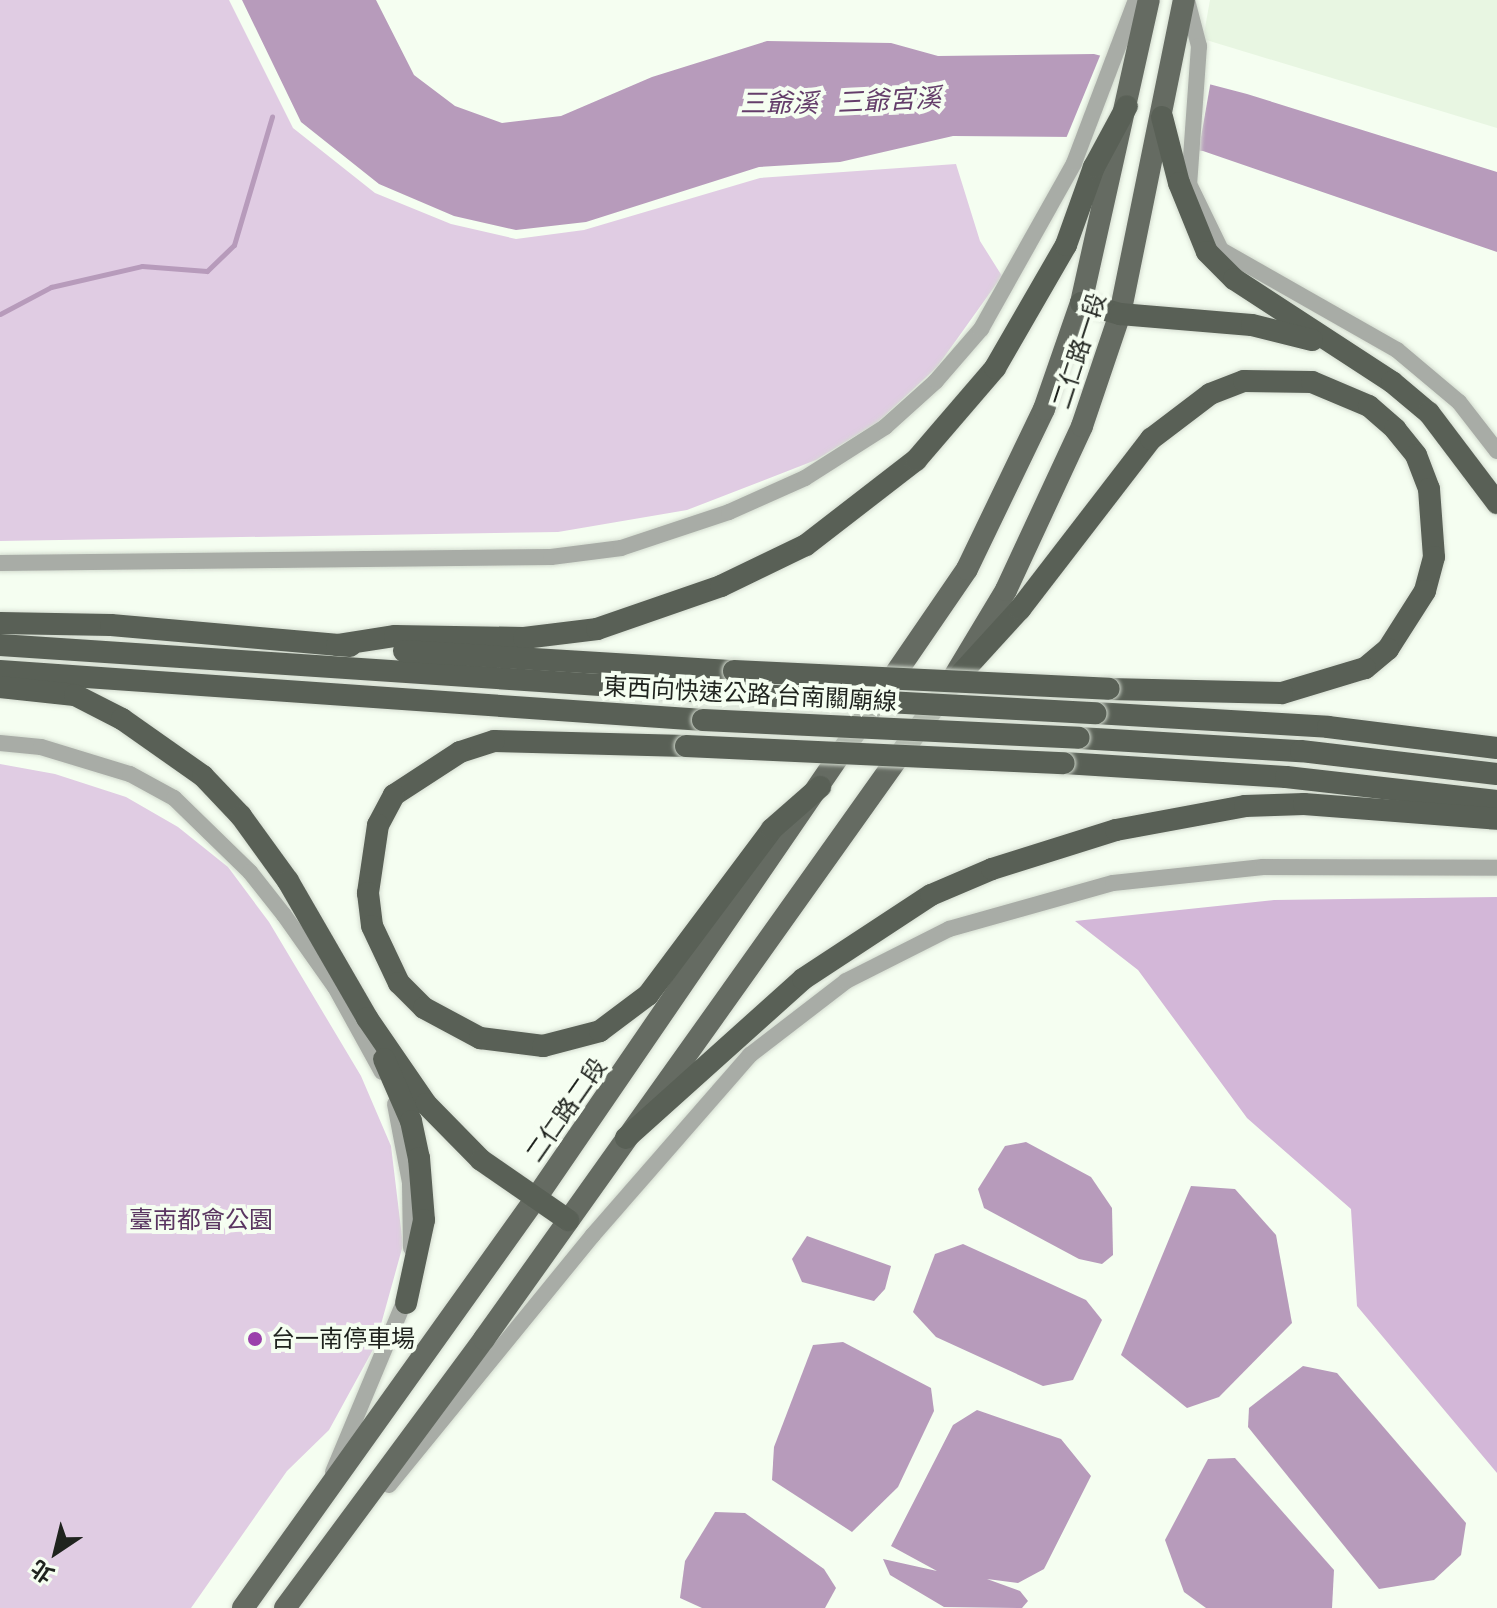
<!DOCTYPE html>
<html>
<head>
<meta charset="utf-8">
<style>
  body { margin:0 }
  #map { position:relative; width:1497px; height:1608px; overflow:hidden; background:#f5fef1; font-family:"Space Grotesk","Noto Sans TC",sans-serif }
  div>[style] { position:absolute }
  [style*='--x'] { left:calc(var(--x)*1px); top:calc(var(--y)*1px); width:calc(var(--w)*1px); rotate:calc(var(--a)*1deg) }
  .built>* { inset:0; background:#e8f6e2 }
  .green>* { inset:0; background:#e0cce3 }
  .forest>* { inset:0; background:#d3b7d8 }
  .water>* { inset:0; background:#b79bbb }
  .pier>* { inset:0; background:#f5fef1 }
  .stream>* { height:5px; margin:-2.5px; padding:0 2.5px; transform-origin:2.5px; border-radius:2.5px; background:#b79bbb }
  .roads { filter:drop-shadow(0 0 2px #d3dbcf) drop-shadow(0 0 2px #d3dbcf) }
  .minor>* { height:16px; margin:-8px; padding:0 8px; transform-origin:8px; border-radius:8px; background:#a8aca6 }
  .primary>* { height:22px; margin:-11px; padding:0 11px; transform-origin:11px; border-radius:11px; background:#656b62 }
  .trunk>* { height:22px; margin:-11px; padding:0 11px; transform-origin:11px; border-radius:11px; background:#596056 }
  .bridges { filter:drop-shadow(0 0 2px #d3dbcf) drop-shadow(0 0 2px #d3dbcf) }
  .trunk-bridge>* { height:22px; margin:-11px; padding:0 11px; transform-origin:11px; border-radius:11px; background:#596056 }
  .dots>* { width:22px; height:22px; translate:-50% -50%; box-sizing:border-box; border:4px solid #f5fef1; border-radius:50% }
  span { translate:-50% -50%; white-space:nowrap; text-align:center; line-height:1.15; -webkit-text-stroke:8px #f5fef1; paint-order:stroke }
  .street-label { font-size:24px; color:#1f231e }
  .park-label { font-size:24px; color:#5a3561 }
  .poi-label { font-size:24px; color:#1f231e }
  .left { translate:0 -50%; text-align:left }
  .water-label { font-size:26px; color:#643d6a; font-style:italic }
  .north { position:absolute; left:16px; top:1512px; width:80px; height:80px; -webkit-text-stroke:6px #f5fef1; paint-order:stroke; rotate:215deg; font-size:22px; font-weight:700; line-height:32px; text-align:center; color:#1f231e }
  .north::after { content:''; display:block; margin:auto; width:28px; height:36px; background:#1f231e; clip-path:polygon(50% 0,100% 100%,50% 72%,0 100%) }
</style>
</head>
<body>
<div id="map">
  <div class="built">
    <i style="clip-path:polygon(1210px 0,1497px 0,1497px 128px,1203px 39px)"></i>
  </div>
  <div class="green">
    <i style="clip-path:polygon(0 0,229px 0,293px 128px,375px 193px,451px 224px,516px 239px,584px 230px,760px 178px,956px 164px,980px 241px,1002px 276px,937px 367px,878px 422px,816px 460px,687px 510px,558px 532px,0 541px)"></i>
    <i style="clip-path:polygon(0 764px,55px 774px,126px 797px,178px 827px,228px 867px,269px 922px,361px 1076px,391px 1146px,403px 1245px,375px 1346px,329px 1430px,287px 1471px,191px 1608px,0 1608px)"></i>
  </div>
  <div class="forest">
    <i style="clip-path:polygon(1497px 897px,1497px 1473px,1357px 1306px,1351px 1209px,1247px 1118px,1138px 970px,1075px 921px,1274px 900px)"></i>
  </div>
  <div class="water">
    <i style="clip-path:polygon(242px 0,376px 0,414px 75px,455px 106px,502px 123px,561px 116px,652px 77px,767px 41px,891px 43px,938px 56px,1094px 54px,1247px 94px,1497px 172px,1497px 252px,1203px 151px,1075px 137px,953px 136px,840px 162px,759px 167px,586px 222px,516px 230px,454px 216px,379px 184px,301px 122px)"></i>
    <i style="clip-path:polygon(1026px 1142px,1091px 1177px,1112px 1208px,1113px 1255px,1102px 1264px,1079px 1259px,984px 1208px,978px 1189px,1005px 1146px)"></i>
    <i style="clip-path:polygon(1191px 1186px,1235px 1189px,1276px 1235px,1292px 1323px,1219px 1397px,1187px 1408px,1121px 1355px)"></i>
    <i style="clip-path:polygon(807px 1236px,891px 1266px,885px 1289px,874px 1301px,802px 1282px,792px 1259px)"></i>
    <i style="clip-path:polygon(963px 1244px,1086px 1300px,1102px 1320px,1073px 1380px,1043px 1386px,936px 1337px,913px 1312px,935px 1254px)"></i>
    <i style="clip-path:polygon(843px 1342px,931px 1388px,934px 1411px,898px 1487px,852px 1532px,772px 1480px,774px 1447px,813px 1345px)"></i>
    <i style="clip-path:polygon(1303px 1366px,1337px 1373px,1466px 1523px,1461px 1555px,1434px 1580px,1379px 1589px,1248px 1427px,1249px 1408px)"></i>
    <i style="clip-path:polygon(977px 1410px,1061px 1439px,1091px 1476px,1044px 1569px,1018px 1583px,987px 1579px,1020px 1591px,1028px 1601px,1022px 1608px,944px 1607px,890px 1575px,883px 1559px,937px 1571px,891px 1546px,953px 1425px)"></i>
    <i style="clip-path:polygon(1235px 1458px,1334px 1570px,1332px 1608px,1206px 1608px,1184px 1592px,1165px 1540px,1208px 1459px)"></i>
    <i style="clip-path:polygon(715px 1512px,745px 1513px,824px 1569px,836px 1588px,825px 1608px,702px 1608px,680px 1598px,685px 1561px)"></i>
  </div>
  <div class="pier">
    <i style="clip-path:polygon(1102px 51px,1211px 80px,1198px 154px,1065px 141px)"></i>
  </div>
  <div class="stream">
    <i style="--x:0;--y:314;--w:58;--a:-27.9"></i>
    <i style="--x:51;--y:287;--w:93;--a:-13"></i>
    <i style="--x:142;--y:266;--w:65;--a:4.4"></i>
    <i style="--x:207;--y:271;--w:37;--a:-44"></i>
    <i style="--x:234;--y:245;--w:134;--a:-73.5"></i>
  </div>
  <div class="roads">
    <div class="minor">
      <i style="--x:1187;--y:0;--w:48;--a:75.4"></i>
      <i style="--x:1199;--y:46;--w:138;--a:94.1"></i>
      <i style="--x:1189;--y:184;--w:73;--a:64.1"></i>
      <i style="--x:1221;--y:250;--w:202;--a:29.6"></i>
      <i style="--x:1397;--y:350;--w:81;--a:40"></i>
      <i style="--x:1459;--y:402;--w:62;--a:52.2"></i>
      <i style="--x:0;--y:563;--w:551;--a:-0.62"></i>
      <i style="--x:551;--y:557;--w:71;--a:-7.3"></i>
      <i style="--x:621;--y:548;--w:114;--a:-18.4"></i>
      <i style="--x:729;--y:512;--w:83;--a:-24.1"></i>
      <i style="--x:805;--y:478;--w:95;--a:-32.5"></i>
      <i style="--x:885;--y:427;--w:69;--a:-42"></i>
      <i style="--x:936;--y:381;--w:69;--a:-49.1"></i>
      <i style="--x:981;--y:329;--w:190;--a:-60.7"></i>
      <i style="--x:1074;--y:163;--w:174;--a:-69.2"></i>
      <i style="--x:0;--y:743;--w:41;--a:5.6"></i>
      <i style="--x:41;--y:747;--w:93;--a:16.9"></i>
      <i style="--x:130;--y:774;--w:50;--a:28.6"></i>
      <i style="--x:174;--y:798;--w:106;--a:44.2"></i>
      <i style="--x:250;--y:872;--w:55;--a:51.7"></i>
      <i style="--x:284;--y:915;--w:88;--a:54.7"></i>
      <i style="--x:335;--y:987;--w:97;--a:61.1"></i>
      <i style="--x:395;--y:1104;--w:80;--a:79.2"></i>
      <i style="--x:410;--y:1183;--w:65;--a:89.1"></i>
      <i style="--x:333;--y:1472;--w:192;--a:-67.3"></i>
      <i style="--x:389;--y:1485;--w:323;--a:-50.8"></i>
      <i style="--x:593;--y:1235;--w:239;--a:-48.9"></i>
      <i style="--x:750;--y:1055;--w:121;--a:-37.6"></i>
      <i style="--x:846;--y:981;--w:115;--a:-26.8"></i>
      <i style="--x:949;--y:929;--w:170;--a:-15.7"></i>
      <i style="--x:1113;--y:883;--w:151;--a:-6.1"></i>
      <i style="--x:1263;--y:867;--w:234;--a:0.2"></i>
    </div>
    <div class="primary">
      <i style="--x:243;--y:1608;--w:504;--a:-54.45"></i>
      <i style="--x:536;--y:1198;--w:762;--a:-55.58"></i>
      <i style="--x:967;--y:569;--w:178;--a:-64.3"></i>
      <i style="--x:1044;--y:409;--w:112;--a:-70.8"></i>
      <i style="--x:1081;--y:303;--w:311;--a:-77.4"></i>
      <i style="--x:285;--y:1608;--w:335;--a:-53.5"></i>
      <i style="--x:484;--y:1339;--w:797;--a:-54.55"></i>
      <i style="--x:946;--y:690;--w:117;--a:-59"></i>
      <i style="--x:1006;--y:590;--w:181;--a:-65.1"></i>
      <i style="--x:1082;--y:426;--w:118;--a:-71.3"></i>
      <i style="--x:1120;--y:314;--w:320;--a:-78.5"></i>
    </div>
    <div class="trunk">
      <i style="--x:1162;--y:117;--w:68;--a:75.6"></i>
      <i style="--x:1179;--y:183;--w:74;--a:67.9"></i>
      <i style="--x:1207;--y:252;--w:38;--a:45"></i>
      <i style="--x:1234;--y:279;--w:189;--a:33.1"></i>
      <i style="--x:1392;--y:382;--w:48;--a:40"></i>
      <i style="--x:1429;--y:413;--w:113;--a:52.9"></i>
      <i style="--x:1081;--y:303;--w:41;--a:15.8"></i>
      <i style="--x:1120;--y:314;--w:132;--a:4.8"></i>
      <i style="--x:1252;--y:325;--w:62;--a:14"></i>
      <i style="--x:0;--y:623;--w:111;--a:1"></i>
      <i style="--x:111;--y:625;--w:240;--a:5"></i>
      <i style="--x:0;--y:645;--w:722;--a:3.81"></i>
      <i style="--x:337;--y:645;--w:59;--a:-8.8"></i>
      <i style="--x:395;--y:636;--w:129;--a:0.9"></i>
      <i style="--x:524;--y:638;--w:74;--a:-7"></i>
      <i style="--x:597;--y:629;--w:131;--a:-19.1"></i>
      <i style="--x:721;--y:586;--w:94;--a:-25.8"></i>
      <i style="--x:806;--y:545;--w:139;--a:-37.7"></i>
      <i style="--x:916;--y:460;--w:121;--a:-49.3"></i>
      <i style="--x:995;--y:368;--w:142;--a:-60"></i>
      <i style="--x:1066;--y:245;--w:83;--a:-70.3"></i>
      <i style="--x:1094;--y:167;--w:69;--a:-61.6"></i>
      <i style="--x:404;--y:651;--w:331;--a:3.5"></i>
      <i style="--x:0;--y:671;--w:705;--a:3.99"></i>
      <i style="--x:0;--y:687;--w:75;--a:6.1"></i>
      <i style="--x:75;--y:695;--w:53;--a:27.1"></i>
      <i style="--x:122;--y:719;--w:99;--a:35.1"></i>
      <i style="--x:203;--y:776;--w:55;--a:46.5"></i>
      <i style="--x:241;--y:816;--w:80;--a:54.1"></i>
      <i style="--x:288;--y:881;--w:158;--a:60"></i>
      <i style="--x:367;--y:1018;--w:104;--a:55.5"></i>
      <i style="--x:426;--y:1104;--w:78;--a:45.5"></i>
      <i style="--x:481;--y:1160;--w:106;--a:34.6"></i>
      <i style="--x:946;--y:690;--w:110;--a:-47.6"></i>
      <i style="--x:1020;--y:609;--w:215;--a:-52.4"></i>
      <i style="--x:1151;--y:439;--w:74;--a:-37.3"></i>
      <i style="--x:1210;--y:394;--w:36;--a:-21"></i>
      <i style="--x:1244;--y:381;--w:68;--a:0.8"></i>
      <i style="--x:1312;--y:382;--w:62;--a:22.8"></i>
      <i style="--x:1369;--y:406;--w:35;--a:41"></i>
      <i style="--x:1395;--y:429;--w:33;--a:51"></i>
      <i style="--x:1416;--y:455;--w:36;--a:69"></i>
      <i style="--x:1429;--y:489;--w:68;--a:85.8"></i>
      <i style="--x:1434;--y:557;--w:35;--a:105"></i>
      <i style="--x:1425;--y:591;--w:69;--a:122.5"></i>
      <i style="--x:1388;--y:649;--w:30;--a:140"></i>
      <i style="--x:1365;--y:668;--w:87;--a:163.2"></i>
      <i style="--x:1282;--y:693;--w:173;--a:-178.7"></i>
      <i style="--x:1095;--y:713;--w:233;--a:3.4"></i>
      <i style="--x:1328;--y:727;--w:170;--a:7.1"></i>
      <i style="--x:1079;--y:738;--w:222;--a:3.4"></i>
      <i style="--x:1301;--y:751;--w:197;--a:6.7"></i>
      <i style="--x:686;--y:746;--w:192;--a:-178.5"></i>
      <i style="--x:494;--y:741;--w:36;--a:162"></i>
      <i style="--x:460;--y:752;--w:79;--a:146.9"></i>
      <i style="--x:394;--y:795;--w:34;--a:118"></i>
      <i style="--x:378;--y:825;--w:69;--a:98.4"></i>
      <i style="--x:368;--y:893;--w:33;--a:83"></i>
      <i style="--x:372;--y:926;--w:63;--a:64.7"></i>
      <i style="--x:399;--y:983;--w:35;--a:45"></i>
      <i style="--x:424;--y:1008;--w:64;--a:28.2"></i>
      <i style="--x:480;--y:1038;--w:64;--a:7.2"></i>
      <i style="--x:543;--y:1046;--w:59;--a:-14.7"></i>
      <i style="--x:600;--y:1031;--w:60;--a:-36.9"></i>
      <i style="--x:648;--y:995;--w:207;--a:-53.2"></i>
      <i style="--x:772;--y:829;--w:64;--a:-41.2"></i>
      <i style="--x:1064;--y:763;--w:222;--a:3.6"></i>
      <i style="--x:1286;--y:777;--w:212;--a:6.5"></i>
      <i style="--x:384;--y:1059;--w:68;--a:66.5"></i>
      <i style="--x:411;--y:1121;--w:38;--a:78"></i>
      <i style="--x:419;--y:1158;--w:62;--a:85.4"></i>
      <i style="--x:424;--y:1220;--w:85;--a:102.2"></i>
      <i style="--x:626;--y:1138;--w:238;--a:-41.9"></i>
      <i style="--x:803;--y:979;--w:153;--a:-33.3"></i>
      <i style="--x:931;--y:895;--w:66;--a:-23.1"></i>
      <i style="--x:992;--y:869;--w:130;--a:-17.5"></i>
      <i style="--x:1116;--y:830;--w:131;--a:-10.5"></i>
      <i style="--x:1245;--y:806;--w:59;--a:-1.9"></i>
      <i style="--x:1304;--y:804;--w:194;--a:4.4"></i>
    </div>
  </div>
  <div class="bridges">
    <div class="trunk-bridge">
      <i style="--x:734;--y:671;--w:375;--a:2.7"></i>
      <i style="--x:720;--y:693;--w:376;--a:3.1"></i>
      <i style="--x:703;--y:720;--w:376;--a:2.7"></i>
      <i style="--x:686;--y:746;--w:378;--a:2.6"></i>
    </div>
  </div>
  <div class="dots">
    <i style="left:255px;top:1339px;background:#9b40ab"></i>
  </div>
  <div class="street-label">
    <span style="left:1079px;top:351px;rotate:-72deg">二仁路一段</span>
    <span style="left:750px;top:694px;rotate:3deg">東西向快速公路 台南關廟線</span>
    <span style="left:566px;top:1110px;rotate:-55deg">二仁路二段</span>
  </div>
  <div class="park-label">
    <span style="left:201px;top:1220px">臺南都會公園</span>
  </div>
  <div class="poi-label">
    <span class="left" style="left:271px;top:1339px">台一南停車場</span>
  </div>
  <div class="water-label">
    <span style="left:889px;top:101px;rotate:-3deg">三爺宮溪</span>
    <span style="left:779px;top:104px">三爺溪</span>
  </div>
  <div class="north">北</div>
</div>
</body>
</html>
